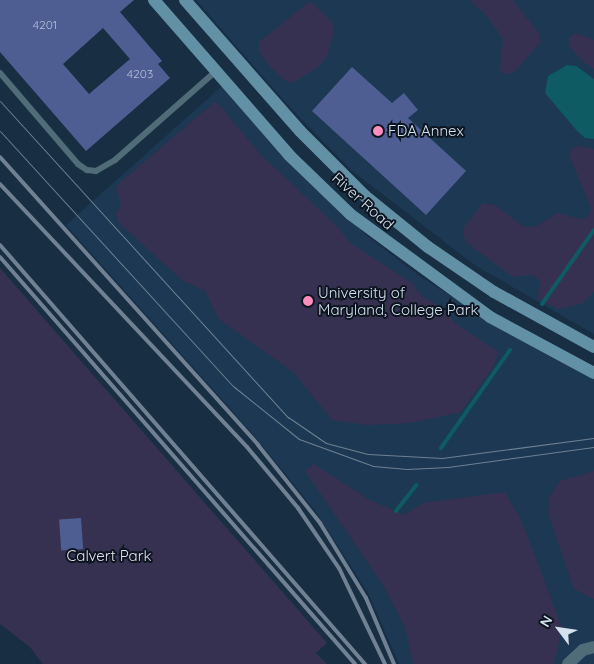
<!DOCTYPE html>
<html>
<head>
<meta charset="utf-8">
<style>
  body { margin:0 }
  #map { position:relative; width:594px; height:664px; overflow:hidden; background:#182e43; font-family:Quicksand,sans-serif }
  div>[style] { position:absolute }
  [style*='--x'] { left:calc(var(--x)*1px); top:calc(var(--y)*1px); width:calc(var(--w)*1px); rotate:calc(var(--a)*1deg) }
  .built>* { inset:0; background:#1d3852 }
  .green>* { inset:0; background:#373151 }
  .water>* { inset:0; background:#0e5b63 }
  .stream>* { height:4px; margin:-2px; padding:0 2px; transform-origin:2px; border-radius:2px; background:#0e5b63 }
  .building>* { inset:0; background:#4e5e92; transform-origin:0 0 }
  .lane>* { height:6px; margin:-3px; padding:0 3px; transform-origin:3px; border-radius:3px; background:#506c79 }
  .street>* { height:12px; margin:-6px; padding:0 6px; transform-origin:6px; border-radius:6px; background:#506c79 }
  .secondary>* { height:12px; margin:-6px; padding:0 6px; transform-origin:6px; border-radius:6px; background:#6290a5 }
  .tram>* { height:1px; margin:-0.5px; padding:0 0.5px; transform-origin:0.5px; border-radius:0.5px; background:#6f8192 }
  .rail>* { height:4px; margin:-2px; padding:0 2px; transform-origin:2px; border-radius:2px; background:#6f8192 }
  .dots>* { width:14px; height:14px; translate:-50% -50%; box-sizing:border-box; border:2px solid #0c151f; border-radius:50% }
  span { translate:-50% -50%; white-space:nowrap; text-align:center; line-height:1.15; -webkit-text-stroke:4px #0c151f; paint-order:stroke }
  .number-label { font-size:12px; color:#b2c0d7 }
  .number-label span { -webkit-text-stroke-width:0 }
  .poi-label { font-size:15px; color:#d3e0ee }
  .left { translate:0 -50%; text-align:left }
  .street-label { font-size:15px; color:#d3e0ee }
  .park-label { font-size:15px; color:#e4e1f3 }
  .north { position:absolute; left:534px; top:604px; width:50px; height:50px; -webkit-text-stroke:4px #0c151f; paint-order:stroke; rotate:301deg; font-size:14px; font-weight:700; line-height:20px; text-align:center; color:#d3e0ee }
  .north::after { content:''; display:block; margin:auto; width:18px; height:22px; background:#d3e0ee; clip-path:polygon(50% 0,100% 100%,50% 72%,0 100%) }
</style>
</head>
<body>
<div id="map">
  <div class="built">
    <i style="clip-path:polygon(196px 0,594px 0,594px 334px,476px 266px,351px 170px,286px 103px)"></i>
    <i style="clip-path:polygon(222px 86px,284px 156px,367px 236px,421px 277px,505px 331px,594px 378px,594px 664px,399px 664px,368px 593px,314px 509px,252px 433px,66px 225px)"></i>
  </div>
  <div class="green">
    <i style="clip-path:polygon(470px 0,513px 0,539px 34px,541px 42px,513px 73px,504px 74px,500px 71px,503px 39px,487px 16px)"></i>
    <i style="clip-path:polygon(310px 1px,333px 23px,334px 31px,327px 57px,318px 67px,293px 83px,284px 80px,271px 67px,259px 52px,259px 42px)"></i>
    <i style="clip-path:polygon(575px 33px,594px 40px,594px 69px,583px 62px,570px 47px,569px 38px)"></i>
    <i style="clip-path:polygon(216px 101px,260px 154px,337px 226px,350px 243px,412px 283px,422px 296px,445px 310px,456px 324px,499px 352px,493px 367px,461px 412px,410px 423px,367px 425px,332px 420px,293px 372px,219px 319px,205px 291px,182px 280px,119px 223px,116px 215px,121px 205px,116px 190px,117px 185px)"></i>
    <i style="clip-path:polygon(578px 146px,594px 149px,594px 292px,583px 303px,559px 309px,538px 299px,540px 281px,536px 277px,531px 275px,513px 277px,467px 243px,463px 235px,464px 227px,483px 203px,495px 205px,524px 227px,537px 226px,557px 213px,582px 219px,589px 216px,591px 208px,569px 155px,572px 148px)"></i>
    <i style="clip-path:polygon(0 268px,327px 643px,316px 653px,327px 664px,43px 664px,30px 647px,0 624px)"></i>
    <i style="clip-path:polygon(314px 464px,370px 500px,404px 515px,423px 503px,505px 492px,522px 522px,562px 628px,554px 664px,413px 664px,405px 627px,383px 585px,305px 471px)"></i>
    <i style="clip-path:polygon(594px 471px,594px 599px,574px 589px,548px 512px,550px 496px,560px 481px)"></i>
  </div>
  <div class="water">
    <i style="clip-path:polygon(567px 65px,576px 66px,594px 79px,594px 139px,585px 138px,578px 132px,545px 93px,548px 76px)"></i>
  </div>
  <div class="stream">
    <i style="--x:542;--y:304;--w:90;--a:-54.9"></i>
    <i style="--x:441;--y:448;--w:120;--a:-54.9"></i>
    <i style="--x:396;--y:511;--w:33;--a:-52"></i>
  </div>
  <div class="building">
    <i style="clip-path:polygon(evenodd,0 0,134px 0,120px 12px,162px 61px,158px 64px,170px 78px,86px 151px,0 52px,0 0,103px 28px,130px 59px,89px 94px,63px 64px,103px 28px)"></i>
    <i style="clip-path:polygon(352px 67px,392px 103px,404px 93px,418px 110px,408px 118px,466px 171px,426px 215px,312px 111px)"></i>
    <i style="left:81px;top:518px;width:31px;height:22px;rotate:86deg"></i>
  </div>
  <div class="lane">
    <i style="--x:0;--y:73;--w:120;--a:49.4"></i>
    <i style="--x:78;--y:164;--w:11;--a:34"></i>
    <i style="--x:87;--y:170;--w:9;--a:6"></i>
    <i style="--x:96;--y:171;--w:22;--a:-30"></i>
    <i style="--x:115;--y:160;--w:135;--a:-41.4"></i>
  </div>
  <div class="street">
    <i style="--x:568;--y:664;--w:21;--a:-43"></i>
    <i style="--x:583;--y:650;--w:11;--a:-15"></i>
  </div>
  <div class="secondary">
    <i style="--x:154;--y:0;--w:206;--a:48.9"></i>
    <i style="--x:289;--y:155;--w:85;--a:44"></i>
    <i style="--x:350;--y:214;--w:174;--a:36.3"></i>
    <i style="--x:490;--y:317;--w:118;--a:28.3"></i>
    <i style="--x:185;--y:0;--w:174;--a:48.7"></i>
    <i style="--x:300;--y:131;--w:92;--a:45"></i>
    <i style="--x:365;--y:196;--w:81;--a:39"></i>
    <i style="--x:428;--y:247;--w:80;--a:34.3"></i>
    <i style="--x:494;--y:292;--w:114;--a:28.8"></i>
  </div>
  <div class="tram">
    <i style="--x:0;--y:101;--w:428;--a:47.7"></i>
    <i style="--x:288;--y:417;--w:46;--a:34.4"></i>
    <i style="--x:326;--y:443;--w:43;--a:14.7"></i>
    <i style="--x:368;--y:454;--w:74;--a:3.1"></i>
    <i style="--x:442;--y:458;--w:153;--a:-7.5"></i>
    <i style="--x:0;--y:131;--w:345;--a:47.6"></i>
    <i style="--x:233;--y:386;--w:85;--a:38.8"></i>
    <i style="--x:299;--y:439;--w:79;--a:20"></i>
    <i style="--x:373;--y:466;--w:34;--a:5"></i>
    <i style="--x:407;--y:469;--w:41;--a:-2.8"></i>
    <i style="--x:448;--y:467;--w:147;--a:-7.8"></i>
  </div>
  <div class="rail">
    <i style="--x:0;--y:157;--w:387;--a:48.1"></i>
    <i style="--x:258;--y:445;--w:100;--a:51.5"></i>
    <i style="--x:320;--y:523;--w:88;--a:58.5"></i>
    <i style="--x:366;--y:598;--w:72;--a:67"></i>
    <i style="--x:0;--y:184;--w:361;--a:46.8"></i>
    <i style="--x:247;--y:447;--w:80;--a:50.1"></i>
    <i style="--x:298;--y:508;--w:73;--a:55.7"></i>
    <i style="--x:339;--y:568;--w:106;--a:64.4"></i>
    <i style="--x:0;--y:245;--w:556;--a:48.94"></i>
    <i style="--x:0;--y:257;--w:540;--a:48.9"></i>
  </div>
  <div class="dots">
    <i style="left:378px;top:131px;background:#fe8ebc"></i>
    <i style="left:308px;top:301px;background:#fe8ebc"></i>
  </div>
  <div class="number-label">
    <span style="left:45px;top:25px">4201</span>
    <span style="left:140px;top:74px">4203</span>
  </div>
  <div class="poi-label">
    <span class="left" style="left:388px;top:131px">FDA Annex</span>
    <span class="left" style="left:318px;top:301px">University of<br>Maryland, College Park</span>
  </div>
  <div class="street-label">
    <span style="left:363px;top:201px;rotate:42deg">River Road</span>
  </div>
  <div class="park-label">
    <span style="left:109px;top:556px">Calvert Park</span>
  </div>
  <div class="north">N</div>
</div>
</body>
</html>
